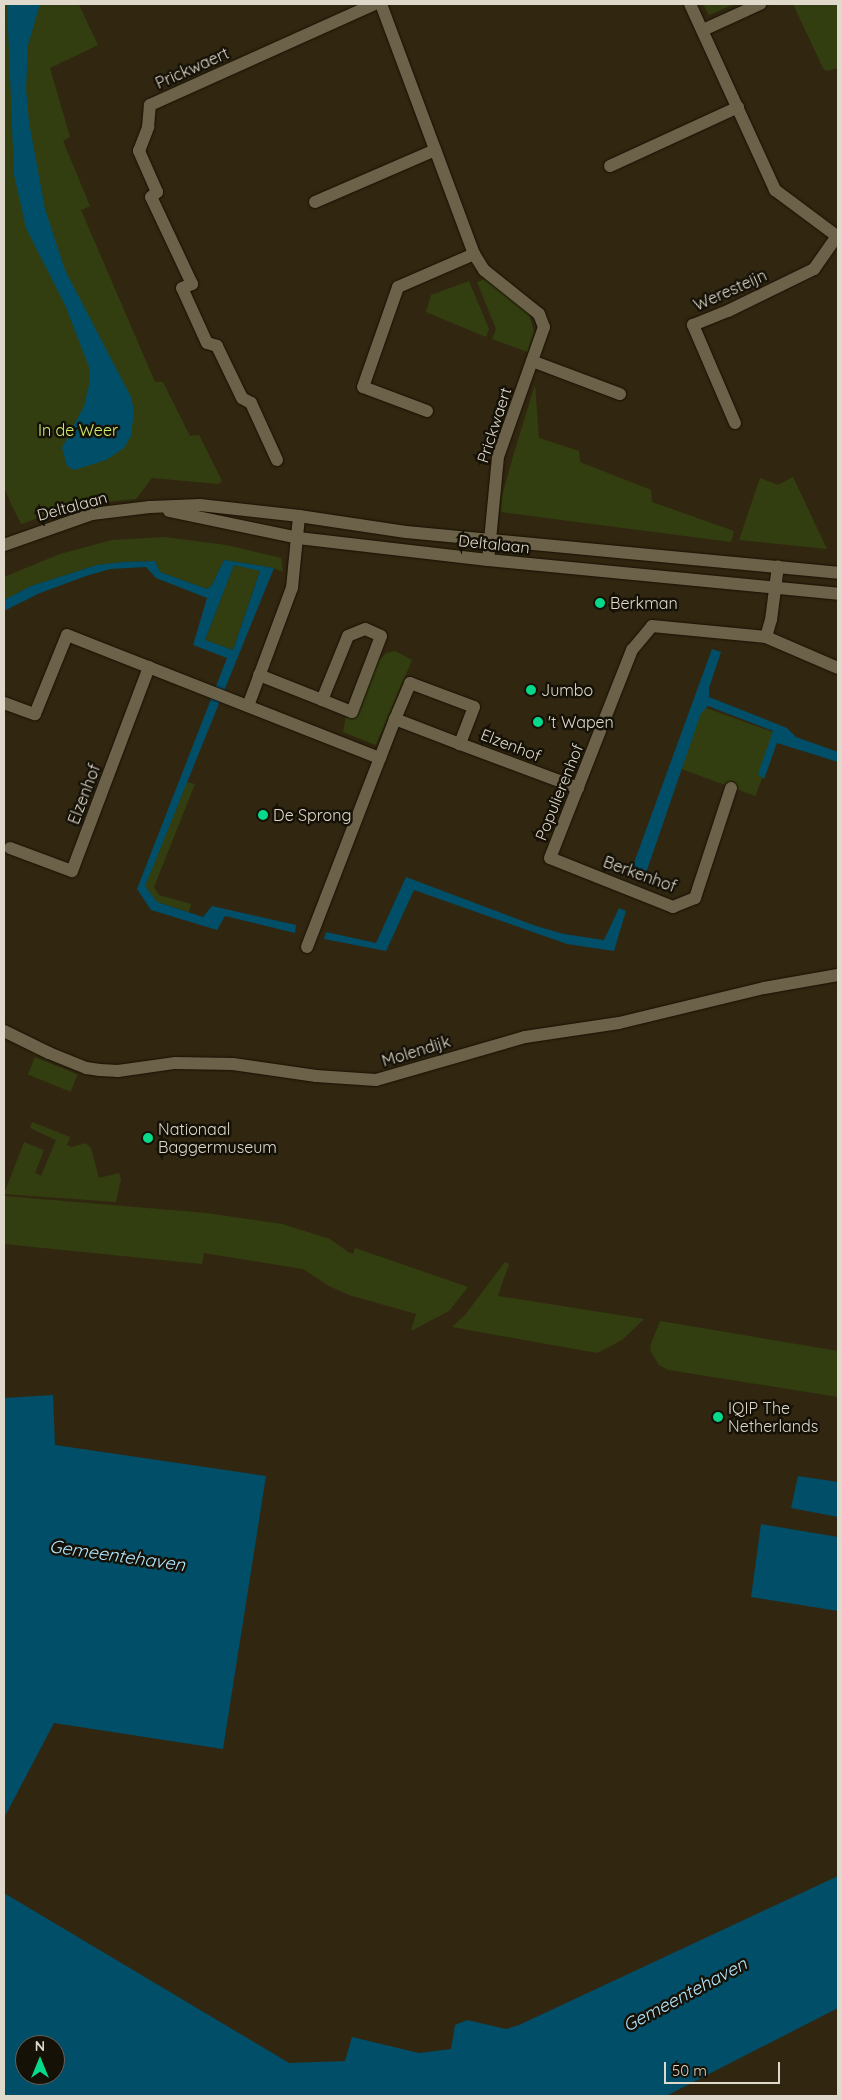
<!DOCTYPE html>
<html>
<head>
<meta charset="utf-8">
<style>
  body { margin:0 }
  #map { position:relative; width:842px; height:2100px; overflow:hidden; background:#312711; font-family:Quicksand,sans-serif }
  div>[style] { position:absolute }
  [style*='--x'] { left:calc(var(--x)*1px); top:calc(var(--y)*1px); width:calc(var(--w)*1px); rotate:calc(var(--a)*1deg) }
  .green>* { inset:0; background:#333e10; transform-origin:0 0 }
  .water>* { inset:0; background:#014e68 }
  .roads { filter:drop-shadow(0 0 1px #181000) drop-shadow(0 0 1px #181000) }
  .minor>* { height:12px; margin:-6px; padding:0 6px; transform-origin:6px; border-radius:6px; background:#6c6149 }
  .dots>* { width:14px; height:14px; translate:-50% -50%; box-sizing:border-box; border:2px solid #151107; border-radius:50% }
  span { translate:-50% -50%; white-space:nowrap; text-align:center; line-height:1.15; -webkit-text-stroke:5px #151107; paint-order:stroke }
  .street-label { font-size:16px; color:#dfd9cc }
  .park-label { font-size:16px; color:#ceef6f }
  .poi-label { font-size:16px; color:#dfd9cc }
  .left { translate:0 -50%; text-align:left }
  .water-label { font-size:18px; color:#b1e6ff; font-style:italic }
  .frame { position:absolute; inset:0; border:5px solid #dfd9cc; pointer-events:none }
  .north { position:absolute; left:15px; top:2035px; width:50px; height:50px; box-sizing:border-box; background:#151107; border:1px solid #666156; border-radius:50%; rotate:0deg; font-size:14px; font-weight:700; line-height:20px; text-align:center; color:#dfd9cc }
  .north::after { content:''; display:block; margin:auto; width:18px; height:22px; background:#07d98b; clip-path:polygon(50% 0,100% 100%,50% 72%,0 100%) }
  .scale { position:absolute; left:664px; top:2062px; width:116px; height:22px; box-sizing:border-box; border:2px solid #dfd9cc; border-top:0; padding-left:6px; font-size:15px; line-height:18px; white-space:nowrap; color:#dfd9cc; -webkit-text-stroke:4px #151107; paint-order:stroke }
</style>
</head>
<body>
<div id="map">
  <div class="green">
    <i style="clip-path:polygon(4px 4px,81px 4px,79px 5px,98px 45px,50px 68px,70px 137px,63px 141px,90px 206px,81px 210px,155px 382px,163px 382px,190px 436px,199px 435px,222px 481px,219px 484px,152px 478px,136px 499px,86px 504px,58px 511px,21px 524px,12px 506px,4px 487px)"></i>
    <i style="clip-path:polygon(703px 4px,734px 4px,709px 15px)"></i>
    <i style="clip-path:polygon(793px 4px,838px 4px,838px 68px,826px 71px,823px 68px)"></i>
    <i style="clip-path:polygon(487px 278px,529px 314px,534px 331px,528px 352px,492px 339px,496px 329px,477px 282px)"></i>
    <i style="clip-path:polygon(469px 281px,489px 329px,486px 337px,426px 312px,431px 295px)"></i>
    <i style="clip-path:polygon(535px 385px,539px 438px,579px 451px,580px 462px,651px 490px,652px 502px,734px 531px,731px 542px,501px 512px,502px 496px,514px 453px)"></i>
    <i style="clip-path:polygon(793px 477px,827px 549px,739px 540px,760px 478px,778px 485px)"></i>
    <i style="clip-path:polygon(164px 537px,226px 545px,281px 558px,283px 572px,274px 568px,224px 560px,212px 585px,207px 589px,160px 572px,155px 561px,123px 562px,97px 565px,31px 586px,4px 600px,4px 577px,60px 554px,112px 540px)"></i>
    <i style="clip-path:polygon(234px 565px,260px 570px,233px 650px,205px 640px)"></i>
    <i style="clip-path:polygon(395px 651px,412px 660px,376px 745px,343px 732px,346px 716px,354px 718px,377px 662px,386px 653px)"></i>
    <i style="left:701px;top:706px;width:82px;height:66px;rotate:20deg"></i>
    <i style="clip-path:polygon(187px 782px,195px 784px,154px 887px,159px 895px,191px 904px,189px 912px,157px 902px,144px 886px)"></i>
    <i style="left:35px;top:1057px;width:46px;height:19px;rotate:22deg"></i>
    <i style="clip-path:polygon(32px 1122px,70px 1137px,67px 1145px,71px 1147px,86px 1143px,91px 1148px,99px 1178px,119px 1173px,121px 1179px,116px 1202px,4px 1194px,24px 1142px,44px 1150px,35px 1173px,41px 1176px,56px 1140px,30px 1128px)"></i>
    <i style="clip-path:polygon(4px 1196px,206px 1213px,282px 1224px,330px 1239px,348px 1252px,353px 1254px,355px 1248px,468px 1287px,449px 1311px,413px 1330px,411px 1330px,416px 1314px,349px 1295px,329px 1286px,303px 1269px,204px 1253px,202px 1264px,4px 1244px)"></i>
    <i style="clip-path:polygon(505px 1262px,509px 1264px,498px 1296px,644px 1319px,622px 1340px,597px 1353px,452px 1327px,465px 1315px)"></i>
    <i style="clip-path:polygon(660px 1321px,838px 1351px,838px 1397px,669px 1370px,659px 1365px,651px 1352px,650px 1346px)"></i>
  </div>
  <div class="water">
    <i style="clip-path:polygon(7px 4px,40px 4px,28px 45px,26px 89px,29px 122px,45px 209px,65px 270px,121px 378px,131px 397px,134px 411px,131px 436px,124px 448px,106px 460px,74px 470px,67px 466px,62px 448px,84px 406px,90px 381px,89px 367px,65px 305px,26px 228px,14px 175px)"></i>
    <i style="clip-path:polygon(evenodd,224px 560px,274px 568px,145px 886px,157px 902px,203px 917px,212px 906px,296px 925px,295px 933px,225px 916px,217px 930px,151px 910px,137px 889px,227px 658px,193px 645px,207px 598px,156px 578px,146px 567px,110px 569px,86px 576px,40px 593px,4px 611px,4px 600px,31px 586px,97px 565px,123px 562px,155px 561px,160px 572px,207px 589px,212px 585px,224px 560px,234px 565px,260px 571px,233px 650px,205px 640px,234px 565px)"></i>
    <i style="clip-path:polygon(712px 649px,721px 652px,709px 688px,709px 697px,787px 728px,796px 737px,838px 752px,838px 762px,777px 743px,764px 779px,758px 774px,773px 731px,708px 706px,701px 713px,646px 873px,631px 871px)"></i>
    <i style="clip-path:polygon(406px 877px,536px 926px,564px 934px,604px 940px,619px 908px,626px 911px,614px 951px,567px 944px,414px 890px,386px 951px,324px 939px,326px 932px,376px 943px)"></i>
    <i style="clip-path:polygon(53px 1395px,55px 1445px,266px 1476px,223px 1749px,54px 1723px,4px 1818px,4px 1398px)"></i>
    <i style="clip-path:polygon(798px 1476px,838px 1482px,838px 1517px,791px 1508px)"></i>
    <i style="clip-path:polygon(761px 1524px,838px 1537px,838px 1611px,751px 1597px)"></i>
    <i style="clip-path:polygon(evenodd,838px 1876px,838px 2008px,666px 2096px,4px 2096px,4px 1893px,289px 2063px,345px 2061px,352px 2037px,419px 2053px,451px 2049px,455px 2025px,467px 2020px,506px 2029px,519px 2025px,838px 1876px,25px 2045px,55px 2045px,55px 2075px,25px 2075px,25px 2045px)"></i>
  </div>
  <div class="roads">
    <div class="minor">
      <i style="--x:381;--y:4;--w:267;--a:69.6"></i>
      <i style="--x:474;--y:254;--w:19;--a:58"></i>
      <i style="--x:484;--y:270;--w:70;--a:38.7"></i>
      <i style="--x:539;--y:314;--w:14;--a:69"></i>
      <i style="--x:544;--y:327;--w:138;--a:109.5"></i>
      <i style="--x:498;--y:457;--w:103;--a:95.5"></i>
      <i style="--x:690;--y:4;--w:205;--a:65.4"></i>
      <i style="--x:775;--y:190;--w:79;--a:36.7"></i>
      <i style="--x:703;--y:30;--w:63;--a:-24.5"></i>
      <i style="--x:610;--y:166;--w:141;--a:-24.7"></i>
      <i style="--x:315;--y:202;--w:131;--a:-23.4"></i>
      <i style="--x:532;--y:361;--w:94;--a:20.6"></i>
      <i style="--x:427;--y:411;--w:68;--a:-159.4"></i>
      <i style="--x:363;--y:387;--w:106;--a:-70.7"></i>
      <i style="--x:398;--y:287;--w:83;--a:-23.5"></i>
      <i style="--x:735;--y:423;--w:107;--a:-113.2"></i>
      <i style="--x:693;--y:325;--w:38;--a:-22"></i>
      <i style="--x:728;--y:311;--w:96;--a:-26"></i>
      <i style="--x:814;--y:269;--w:40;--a:-55.1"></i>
      <i style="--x:277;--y:460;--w:63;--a:-114.5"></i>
      <i style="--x:251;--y:403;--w:10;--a:-151"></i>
      <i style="--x:242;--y:398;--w:58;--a:-115.7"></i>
      <i style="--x:217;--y:346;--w:10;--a:-163"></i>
      <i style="--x:207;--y:343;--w:60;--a:-114.4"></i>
      <i style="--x:182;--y:288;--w:11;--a:-22"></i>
      <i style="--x:192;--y:284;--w:96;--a:-115.2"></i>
      <i style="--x:151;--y:197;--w:8;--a:-40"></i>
      <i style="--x:157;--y:192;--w:45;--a:-113.7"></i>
      <i style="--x:139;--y:151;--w:26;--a:-69"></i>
      <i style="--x:148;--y:127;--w:22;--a:-85"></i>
      <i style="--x:150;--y:105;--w:247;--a:-24.2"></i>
      <i style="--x:169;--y:511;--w:132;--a:11.8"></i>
      <i style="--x:298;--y:538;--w:191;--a:6.6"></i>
      <i style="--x:488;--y:560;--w:352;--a:5.5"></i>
      <i style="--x:4;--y:545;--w:93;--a:-19.4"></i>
      <i style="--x:92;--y:514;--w:58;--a:-6.9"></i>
      <i style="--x:150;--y:507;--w:50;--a:-2.3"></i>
      <i style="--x:200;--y:505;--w:100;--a:6.3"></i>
      <i style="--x:299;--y:516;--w:108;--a:8.5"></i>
      <i style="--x:406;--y:532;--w:434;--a:5.4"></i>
      <i style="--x:766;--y:637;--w:18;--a:-74"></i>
      <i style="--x:771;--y:620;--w:54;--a:-82.6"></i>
      <i style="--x:259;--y:675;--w:68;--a:21.6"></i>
      <i style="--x:322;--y:700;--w:32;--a:22"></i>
      <i style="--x:352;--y:712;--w:81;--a:-69.1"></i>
      <i style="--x:381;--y:636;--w:17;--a:-156"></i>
      <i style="--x:365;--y:629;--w:18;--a:158"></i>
      <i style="--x:348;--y:636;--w:69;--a:112.1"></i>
      <i style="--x:4;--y:703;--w:33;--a:20"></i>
      <i style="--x:35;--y:714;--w:85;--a:-67.9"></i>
      <i style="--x:67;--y:635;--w:336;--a:21.5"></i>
      <i style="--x:248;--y:706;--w:126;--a:-69.6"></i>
      <i style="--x:292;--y:588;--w:72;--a:-84.4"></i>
      <i style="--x:460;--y:744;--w:126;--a:20.4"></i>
      <i style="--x:731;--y:788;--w:116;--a:108.1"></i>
      <i style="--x:695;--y:898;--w:24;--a:158"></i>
      <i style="--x:673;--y:907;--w:132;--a:-158.3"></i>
      <i style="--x:550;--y:858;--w:224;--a:-68.5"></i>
      <i style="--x:632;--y:650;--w:31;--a:-50"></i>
      <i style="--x:652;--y:626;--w:115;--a:5.5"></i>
      <i style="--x:766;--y:637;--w:78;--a:23.3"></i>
      <i style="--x:10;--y:848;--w:66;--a:20.4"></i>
      <i style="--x:72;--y:871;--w:218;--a:-69.3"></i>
      <i style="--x:307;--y:947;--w:203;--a:-68.9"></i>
      <i style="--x:380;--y:758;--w:42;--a:-69"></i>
      <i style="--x:395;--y:719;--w:39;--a:-67"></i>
      <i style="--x:410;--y:683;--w:68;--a:20.6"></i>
      <i style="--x:474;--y:707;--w:40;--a:111"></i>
      <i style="--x:460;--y:744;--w:70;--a:-159"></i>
      <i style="--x:4;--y:1031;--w:50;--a:26.1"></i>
      <i style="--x:49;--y:1053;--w:40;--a:22"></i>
      <i style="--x:86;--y:1068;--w:14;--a:8"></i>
      <i style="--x:100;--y:1070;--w:18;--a:3"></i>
      <i style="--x:118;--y:1071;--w:58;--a:-8"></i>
      <i style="--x:175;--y:1063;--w:58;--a:1"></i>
      <i style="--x:233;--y:1064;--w:84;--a:8.2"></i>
      <i style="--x:316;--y:1076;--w:60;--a:3.8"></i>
      <i style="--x:376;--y:1080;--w:155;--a:-16.1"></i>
      <i style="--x:525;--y:1037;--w:95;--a:-8.5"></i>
      <i style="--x:619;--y:1023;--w:149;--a:-13.6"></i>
      <i style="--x:764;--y:988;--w:75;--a:-10"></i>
    </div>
  </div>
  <div class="dots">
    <i style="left:600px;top:603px;background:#07d98b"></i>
    <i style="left:531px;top:690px;background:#07d98b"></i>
    <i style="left:538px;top:722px;background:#07d98b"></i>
    <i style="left:263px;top:815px;background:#07d98b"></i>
    <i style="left:148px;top:1138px;background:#07d98b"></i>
    <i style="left:718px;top:1417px;background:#07d98b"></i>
  </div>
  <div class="street-label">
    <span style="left:192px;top:68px;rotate:-24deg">Prickwaert</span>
    <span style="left:730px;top:290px;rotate:-24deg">Weresteijn</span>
    <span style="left:494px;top:425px;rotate:-72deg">Prickwaert</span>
    <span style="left:72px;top:506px;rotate:-15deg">Deltalaan</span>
    <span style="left:494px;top:544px;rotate:6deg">Deltalaan</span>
    <span style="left:511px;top:745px;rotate:21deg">Elzenhof</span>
    <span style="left:559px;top:792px;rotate:-68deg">Populierenhof</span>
    <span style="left:84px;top:794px;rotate:-69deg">Elzenhof</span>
    <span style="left:640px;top:874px;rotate:20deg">Berkenhof</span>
    <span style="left:416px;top:1051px;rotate:-17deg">Molendijk</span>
  </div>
  <div class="park-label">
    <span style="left:78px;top:430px">In de Weer</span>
  </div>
  <div class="poi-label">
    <span class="left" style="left:610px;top:603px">Berkman</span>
    <span class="left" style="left:541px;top:690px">Jumbo</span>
    <span class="left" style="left:548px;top:722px">'t Wapen</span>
    <span class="left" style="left:273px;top:815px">De Sprong</span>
    <span class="left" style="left:158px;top:1138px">Nationaal<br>Baggermuseum</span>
    <span class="left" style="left:728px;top:1417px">IQIP The<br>Netherlands</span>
  </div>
  <div class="water-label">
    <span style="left:117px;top:1556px;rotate:8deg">Gemeentehaven</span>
    <span style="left:685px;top:1995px;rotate:-28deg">Gemeentehaven</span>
  </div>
  <div class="frame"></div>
  <div class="north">N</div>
  <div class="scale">50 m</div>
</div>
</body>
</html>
